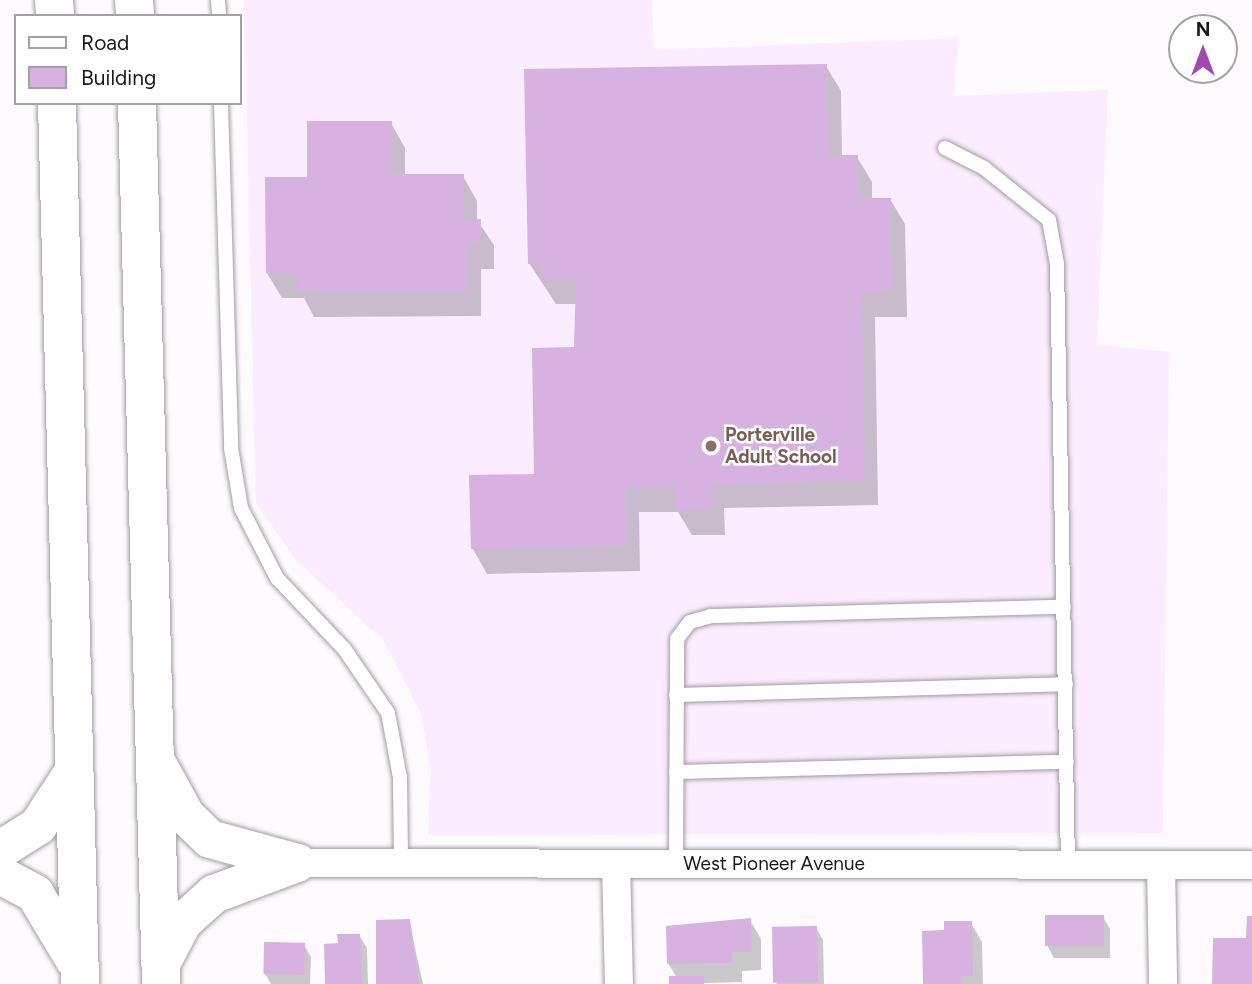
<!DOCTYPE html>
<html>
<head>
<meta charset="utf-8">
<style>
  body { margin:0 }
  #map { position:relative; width:1252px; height:984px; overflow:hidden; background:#fefafe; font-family:Figtree,sans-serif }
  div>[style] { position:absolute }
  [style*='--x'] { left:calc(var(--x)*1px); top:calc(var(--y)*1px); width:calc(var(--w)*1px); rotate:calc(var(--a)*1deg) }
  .education>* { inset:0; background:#fbecff }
  .shadow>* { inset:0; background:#0003 }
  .building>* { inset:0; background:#d7b1e0; transform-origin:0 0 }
  .roads { filter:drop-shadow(0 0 2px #a19ca3) drop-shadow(0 0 2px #a19ca3) }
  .lane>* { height:14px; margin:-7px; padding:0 7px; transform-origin:7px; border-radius:7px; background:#fff }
  .street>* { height:28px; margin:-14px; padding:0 14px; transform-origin:14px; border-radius:14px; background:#fff }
  .highway>* { height:38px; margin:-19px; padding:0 19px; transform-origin:19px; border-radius:19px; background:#fff }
  .dots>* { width:19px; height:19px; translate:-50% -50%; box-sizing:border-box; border:4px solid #fff; border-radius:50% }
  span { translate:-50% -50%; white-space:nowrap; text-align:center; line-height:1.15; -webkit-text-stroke:5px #fff; paint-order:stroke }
  .education-label { font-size:19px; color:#785e54; font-weight:700 }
  .left { translate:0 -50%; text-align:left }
  .street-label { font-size:19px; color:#191719 }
  .legend { position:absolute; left:14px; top:14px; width:228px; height:91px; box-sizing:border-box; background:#fff; border:2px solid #a3a2a3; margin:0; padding:9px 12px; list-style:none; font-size:21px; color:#191719 }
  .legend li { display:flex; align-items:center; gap:14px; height:35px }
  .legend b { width:35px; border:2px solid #a3a2a3 }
  .north { position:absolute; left:1168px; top:14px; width:70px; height:70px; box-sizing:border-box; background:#fff; border:2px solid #a3a2a3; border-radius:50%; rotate:0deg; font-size:19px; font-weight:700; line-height:28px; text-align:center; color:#191719 }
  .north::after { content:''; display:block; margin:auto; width:24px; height:32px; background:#a048b4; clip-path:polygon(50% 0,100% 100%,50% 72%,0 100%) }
</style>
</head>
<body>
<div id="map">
  <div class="education">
    <i style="clip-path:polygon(244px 0,652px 0,654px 50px,959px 38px,953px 96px,1108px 90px,1097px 345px,1169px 352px,1163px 833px,428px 835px,431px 769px,421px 714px,384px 641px,296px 560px,256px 503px)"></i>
  </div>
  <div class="shadow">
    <i style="clip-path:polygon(826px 66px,841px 91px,842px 157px,857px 157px,872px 182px,872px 200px,890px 199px,905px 224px,907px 317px,875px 317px,878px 505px,724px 508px,725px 535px,692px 535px,678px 512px,639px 512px,640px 571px,487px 574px,473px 549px,536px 476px,576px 349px,578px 304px,556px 304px,529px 263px)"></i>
    <i style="clip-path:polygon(391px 123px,405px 148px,405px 176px,463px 176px,477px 201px,477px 220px,494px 245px,494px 269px,481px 269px,481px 316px,314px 317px,304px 298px,282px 298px,267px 273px,309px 178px)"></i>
    <i style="clip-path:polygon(1103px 917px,1110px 929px,1110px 958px,1054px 958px,1047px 945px)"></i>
    <i style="clip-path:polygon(750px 920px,761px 939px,761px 970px,742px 971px,742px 982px,671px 984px,677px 978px,668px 963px)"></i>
    <i style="clip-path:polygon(409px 921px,423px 984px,378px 984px)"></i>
    <i style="clip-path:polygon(971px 923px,982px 942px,983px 984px,925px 984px)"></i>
    <i style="clip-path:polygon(816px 928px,823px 940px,824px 984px,776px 984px)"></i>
    <i style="clip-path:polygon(359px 935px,367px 948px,368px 984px,327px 984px,340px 945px)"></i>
    <i style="clip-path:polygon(304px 945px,311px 957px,310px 984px,271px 984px,265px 974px)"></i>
  </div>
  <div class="building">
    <i style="clip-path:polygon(827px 64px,829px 155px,858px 155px,859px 198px,891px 198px,893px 292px,862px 293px,865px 481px,711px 484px,711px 510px,676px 510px,675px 487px,626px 488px,627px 546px,471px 549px,469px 475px,534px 474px,532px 348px,574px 347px,576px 279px,540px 280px,540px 264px,528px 264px,524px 69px)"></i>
    <i style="clip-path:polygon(307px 121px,392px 121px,392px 174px,464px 174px,464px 219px,481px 219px,481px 244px,468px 244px,468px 292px,298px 292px,298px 273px,266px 273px,265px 177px,307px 177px)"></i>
    <i style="left:1045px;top:915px;width:59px;height:31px"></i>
    <i style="clip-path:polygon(1247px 916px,1252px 916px,1252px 984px,1212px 984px,1213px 938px,1246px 938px)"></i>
    <i style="clip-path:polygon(751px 918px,751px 952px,732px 952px,732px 963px,667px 964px,666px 926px)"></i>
    <i style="clip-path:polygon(410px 919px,419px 984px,376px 984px,376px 920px)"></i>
    <i style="clip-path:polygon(944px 921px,972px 921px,973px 976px,961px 976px,961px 984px,923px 984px,922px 931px,944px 930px)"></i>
    <i style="left:817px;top:926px;width:56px;height:45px;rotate:89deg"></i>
    <i style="clip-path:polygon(337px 934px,360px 934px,362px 984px,325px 984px,324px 944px,338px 943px)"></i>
    <i style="left:264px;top:942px;width:41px;height:32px;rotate:1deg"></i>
    <i style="left:669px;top:976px;width:35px;height:8px"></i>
  </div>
  <div class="roads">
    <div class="lane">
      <i style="--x:218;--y:0;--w:16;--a:86"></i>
      <i style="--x:221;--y:103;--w:345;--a:88.3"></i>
      <i style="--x:231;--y:448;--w:61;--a:80.5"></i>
      <i style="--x:241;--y:508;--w:79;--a:62.8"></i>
      <i style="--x:277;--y:578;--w:99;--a:46.6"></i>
      <i style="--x:345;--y:650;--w:76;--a:55.7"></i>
      <i style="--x:388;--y:713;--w:66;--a:79.5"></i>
      <i style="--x:400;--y:778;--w:85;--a:89.3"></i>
      <i style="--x:945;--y:148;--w:44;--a:27.1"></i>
      <i style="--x:984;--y:168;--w:83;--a:38.7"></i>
      <i style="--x:1049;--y:220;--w:45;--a:79.7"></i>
      <i style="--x:1057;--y:264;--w:601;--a:88.95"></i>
      <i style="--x:676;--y:695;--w:390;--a:-1.6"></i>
      <i style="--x:676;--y:772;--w:391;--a:-1.5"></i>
      <i style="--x:676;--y:864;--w:225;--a:-89.7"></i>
      <i style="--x:677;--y:639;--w:21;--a:-53"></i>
      <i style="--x:690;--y:622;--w:22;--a:-16"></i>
      <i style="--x:711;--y:616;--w:353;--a:-1.5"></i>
    </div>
    <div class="street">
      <i style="--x:297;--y:863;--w:955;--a:0.12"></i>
      <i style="--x:616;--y:864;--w:120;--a:88.6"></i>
      <i style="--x:1161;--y:865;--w:119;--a:89"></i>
    </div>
    <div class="highway">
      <i style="--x:54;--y:0;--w:16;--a:86"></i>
      <i style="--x:134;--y:0;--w:16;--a:86"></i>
      <i style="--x:57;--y:103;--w:881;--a:88.5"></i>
      <i style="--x:137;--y:103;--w:881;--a:88.44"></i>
      <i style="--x:158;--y:765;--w:58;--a:61.2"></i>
      <i style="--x:186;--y:816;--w:33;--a:44"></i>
      <i style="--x:210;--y:839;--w:90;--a:15.4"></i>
      <i style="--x:0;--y:850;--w:45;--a:-32.3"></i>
      <i style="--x:38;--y:826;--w:66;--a:-56.8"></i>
      <i style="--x:0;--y:875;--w:40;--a:28"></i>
      <i style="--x:35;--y:894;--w:76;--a:59"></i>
      <i style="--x:162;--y:962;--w:45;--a:-62.3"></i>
      <i style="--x:183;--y:922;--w:42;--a:-42.1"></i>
      <i style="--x:214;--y:894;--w:89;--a:-20.5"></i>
    </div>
  </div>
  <div class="dots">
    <i style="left:711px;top:446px;background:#8d6e63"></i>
  </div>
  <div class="education-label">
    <span class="left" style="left:725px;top:446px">Porterville<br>Adult School</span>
  </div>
  <div class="street-label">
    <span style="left:774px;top:864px">West Pioneer Avenue</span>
  </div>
  <ul class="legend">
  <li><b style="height:9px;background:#fff"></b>Road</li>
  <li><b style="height:19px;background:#d7b1e0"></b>Building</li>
  </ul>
  <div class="north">N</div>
</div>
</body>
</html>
